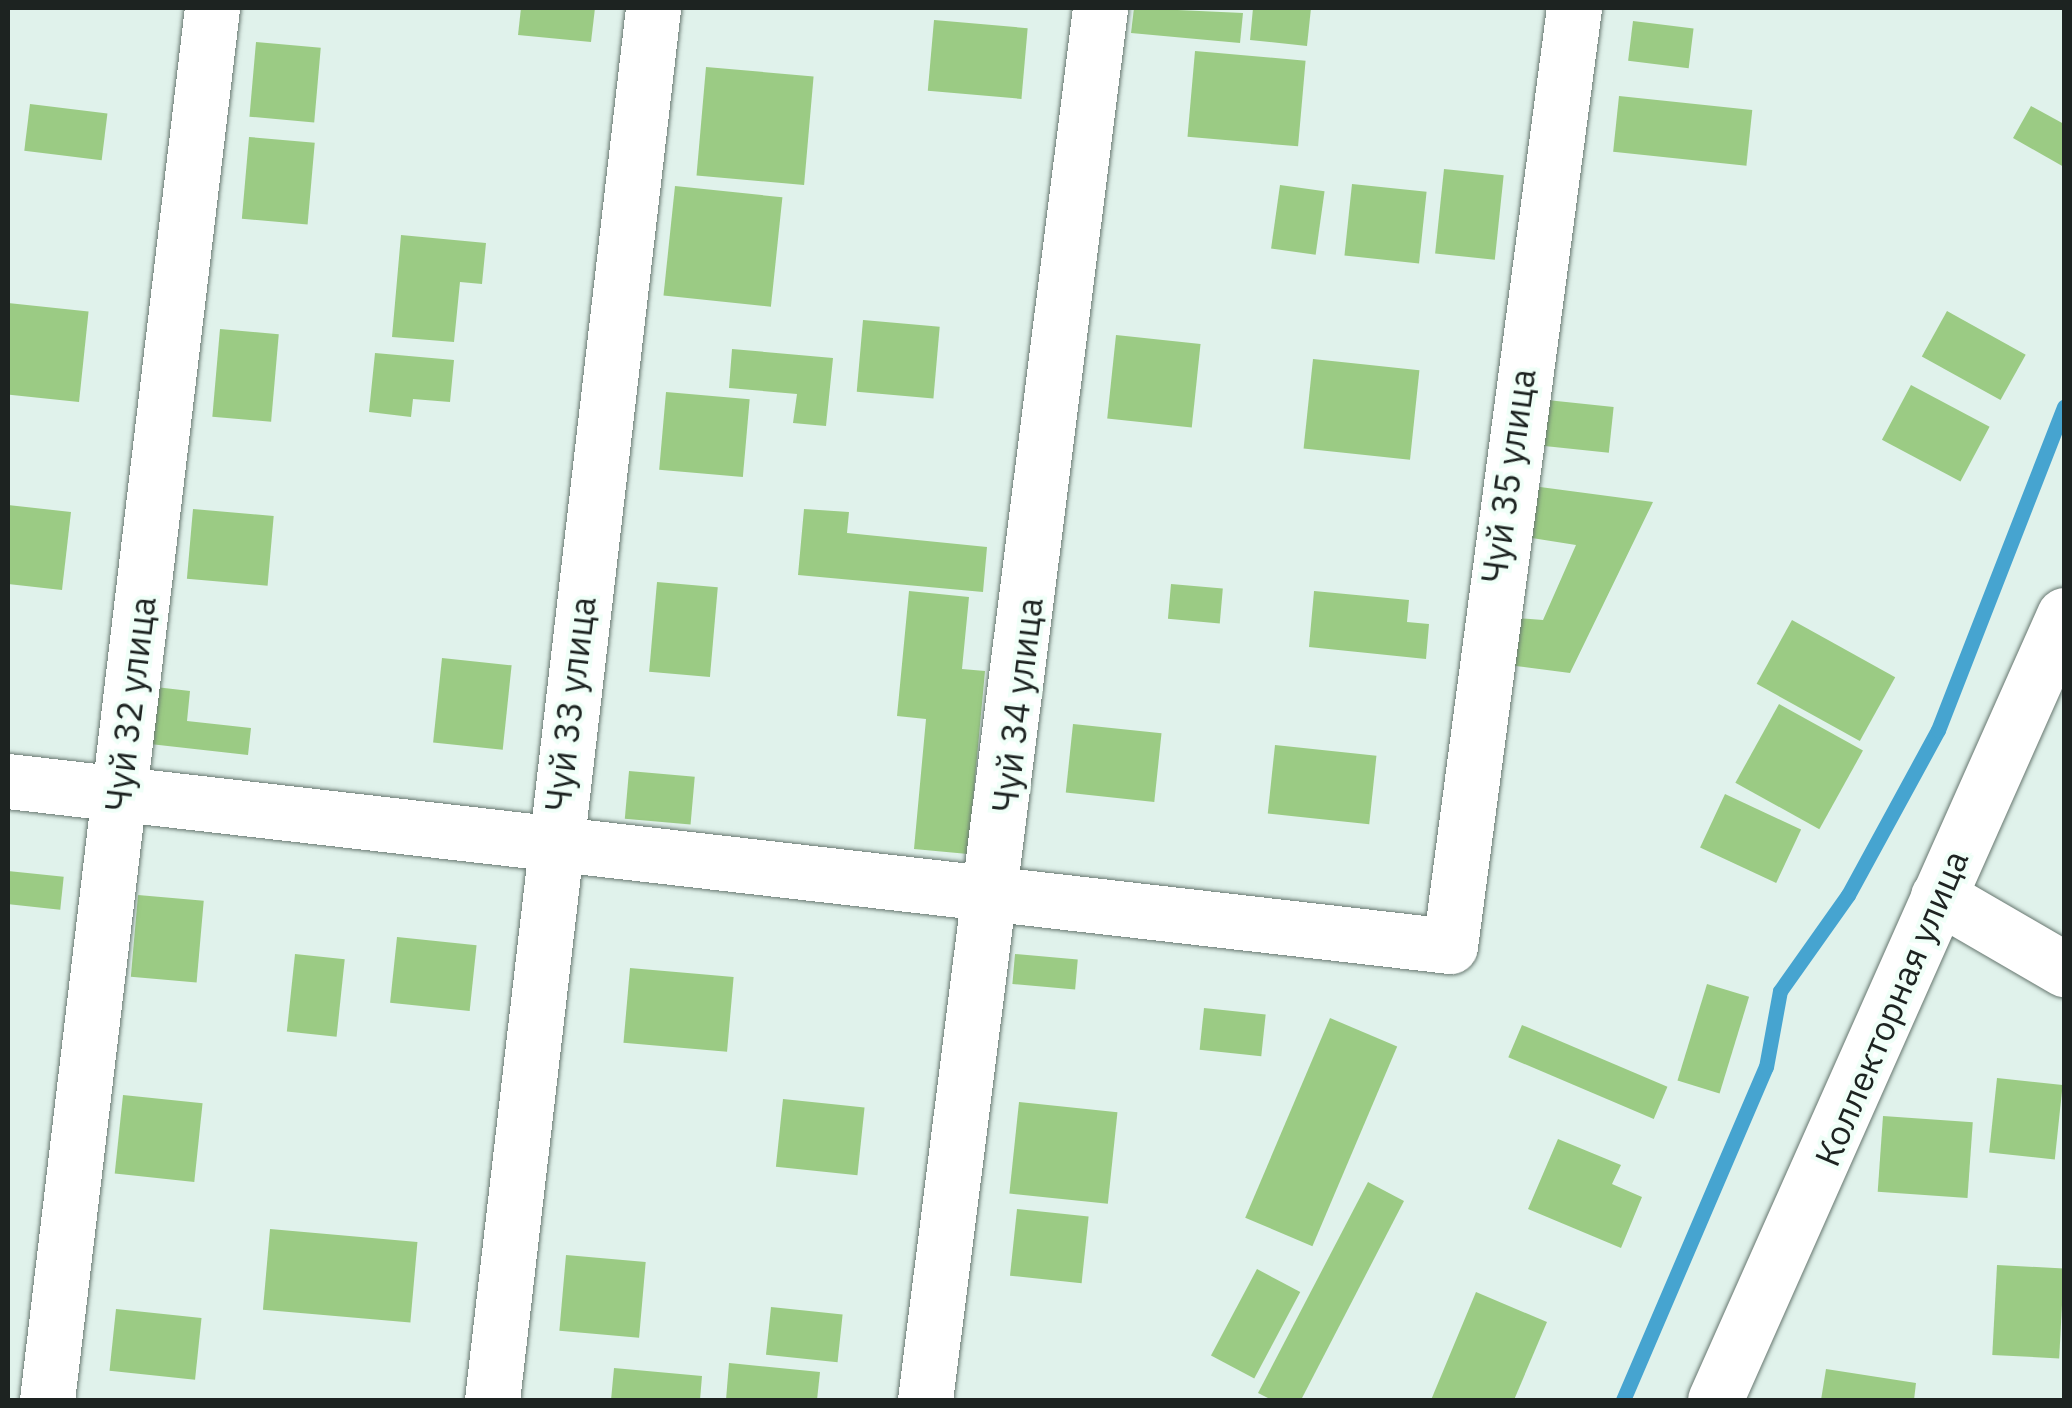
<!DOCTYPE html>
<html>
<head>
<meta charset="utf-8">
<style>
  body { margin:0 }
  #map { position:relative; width:2072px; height:1408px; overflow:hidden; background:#e0f2eb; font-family:"IBM Plex Sans",sans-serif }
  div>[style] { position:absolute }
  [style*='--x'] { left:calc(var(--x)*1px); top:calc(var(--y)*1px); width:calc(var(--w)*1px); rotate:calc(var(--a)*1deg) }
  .stream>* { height:15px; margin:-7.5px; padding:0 7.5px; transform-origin:7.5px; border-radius:7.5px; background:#46a4d0 }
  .building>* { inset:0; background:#9bcb84; transform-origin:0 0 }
  .roads { filter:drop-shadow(0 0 2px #677770) drop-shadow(0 0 2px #677770) }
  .minor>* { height:55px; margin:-27.5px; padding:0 27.5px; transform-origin:27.5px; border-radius:27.5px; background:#fff }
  span { translate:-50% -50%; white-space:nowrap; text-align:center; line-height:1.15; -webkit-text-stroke:8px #f0fff8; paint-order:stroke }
  .street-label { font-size:35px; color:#1d2321 }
  .frame { position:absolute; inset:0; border:10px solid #1d2321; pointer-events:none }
</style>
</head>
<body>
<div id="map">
  <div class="stream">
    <i style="--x:1623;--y:1400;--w:362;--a:-66.8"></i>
    <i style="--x:1766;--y:1067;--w:77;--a:-79.6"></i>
    <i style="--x:1780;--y:991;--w:118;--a:-54.7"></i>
    <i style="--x:1848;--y:895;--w:188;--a:-61.4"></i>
    <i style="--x:1938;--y:730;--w:347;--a:-68.7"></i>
  </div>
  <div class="building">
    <i style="clip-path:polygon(521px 8px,595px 8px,591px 42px,518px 35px)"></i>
    <i style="clip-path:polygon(1134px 8px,1243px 13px,1240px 43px,1131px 33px)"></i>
    <i style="clip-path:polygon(1253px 8px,1311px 8px,1307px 46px,1250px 40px)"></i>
    <i style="left:934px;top:20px;width:94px;height:71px;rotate:5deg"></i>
    <i style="left:1633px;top:21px;width:61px;height:40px;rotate:7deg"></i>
    <i style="left:256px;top:42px;width:65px;height:75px;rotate:5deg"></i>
    <i style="left:1195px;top:51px;width:111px;height:86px;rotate:5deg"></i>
    <i style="left:706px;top:67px;width:108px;height:109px;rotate:5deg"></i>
    <i style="left:1619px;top:96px;width:134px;height:56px;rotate:6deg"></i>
    <i style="left:30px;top:104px;width:78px;height:47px;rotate:7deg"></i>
    <i style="clip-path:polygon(2031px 106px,2064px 124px,2064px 167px,2013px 138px)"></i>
    <i style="left:249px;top:137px;width:66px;height:82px;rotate:5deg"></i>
    <i style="left:1444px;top:169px;width:60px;height:85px;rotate:6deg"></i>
    <i style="left:1352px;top:184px;width:75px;height:72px;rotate:6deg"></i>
    <i style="left:1280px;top:185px;width:45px;height:64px;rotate:8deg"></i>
    <i style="left:675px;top:186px;width:108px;height:110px;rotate:6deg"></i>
    <i style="clip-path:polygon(401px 235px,486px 243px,482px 284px,460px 282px,454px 342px,392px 337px)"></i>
    <i style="left:8px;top:303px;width:81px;height:91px;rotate:6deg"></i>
    <i style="left:1947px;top:311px;width:90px;height:52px;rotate:29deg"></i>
    <i style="left:863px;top:320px;width:77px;height:72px;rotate:5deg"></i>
    <i style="left:220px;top:329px;width:59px;height:88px;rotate:5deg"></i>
    <i style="left:1116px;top:335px;width:85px;height:84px;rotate:6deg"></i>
    <i style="clip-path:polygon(732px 349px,833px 358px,826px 426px,793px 423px,797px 394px,729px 388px)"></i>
    <i style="clip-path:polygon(375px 353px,454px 360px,450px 402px,413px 399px,411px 417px,369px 412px)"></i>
    <i style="left:1313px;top:359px;width:107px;height:90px;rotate:6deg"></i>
    <i style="left:1911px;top:385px;width:89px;height:62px;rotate:28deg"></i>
    <i style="left:666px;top:392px;width:84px;height:78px;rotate:5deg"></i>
    <i style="left:1547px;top:400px;width:67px;height:46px;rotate:6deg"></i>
    <i style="clip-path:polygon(1525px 485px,1653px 502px,1570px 673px,1500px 664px,1504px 617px,1543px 620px,1576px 545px,1519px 536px)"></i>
    <i style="clip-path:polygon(8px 505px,71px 512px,62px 590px,8px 584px)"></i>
    <i style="left:193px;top:509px;width:81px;height:70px;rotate:5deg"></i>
    <i style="clip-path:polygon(804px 509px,849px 512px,847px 533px,987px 547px,983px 592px,798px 575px)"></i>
    <i style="left:657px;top:582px;width:61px;height:90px;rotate:5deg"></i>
    <i style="left:1171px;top:584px;width:52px;height:35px;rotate:5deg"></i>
    <i style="clip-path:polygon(909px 591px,969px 597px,962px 669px,985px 671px,968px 854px,914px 849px,926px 719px,897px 716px)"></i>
    <i style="clip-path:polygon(1314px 591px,1409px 600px,1407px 622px,1429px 624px,1426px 659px,1309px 647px)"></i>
    <i style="left:1792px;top:620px;width:118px;height:73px;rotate:29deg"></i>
    <i style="left:442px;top:658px;width:70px;height:85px;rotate:6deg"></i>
    <i style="clip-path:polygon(147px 686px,190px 691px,187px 721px,251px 728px,248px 755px,141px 743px)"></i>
    <i style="left:1779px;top:704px;width:96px;height:90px;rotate:29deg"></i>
    <i style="left:1073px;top:724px;width:89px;height:69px;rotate:6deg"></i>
    <i style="left:1275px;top:745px;width:102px;height:69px;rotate:6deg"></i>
    <i style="left:629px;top:771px;width:66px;height:48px;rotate:5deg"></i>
    <i style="left:1725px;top:794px;width:84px;height:59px;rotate:25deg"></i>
    <i style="left:8px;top:871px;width:56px;height:33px;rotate:6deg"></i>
    <i style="left:138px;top:895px;width:66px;height:82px;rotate:5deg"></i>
    <i style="left:397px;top:937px;width:80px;height:66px;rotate:6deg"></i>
    <i style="left:295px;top:954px;width:50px;height:78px;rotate:6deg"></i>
    <i style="left:1015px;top:954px;width:63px;height:30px;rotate:5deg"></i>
    <i style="left:630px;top:968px;width:104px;height:75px;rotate:5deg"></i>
    <i style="left:1707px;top:984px;width:44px;height:101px;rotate:17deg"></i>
    <i style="left:1204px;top:1008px;width:62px;height:42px;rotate:6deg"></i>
    <i style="left:1330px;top:1018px;width:73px;height:217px;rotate:23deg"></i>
    <i style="left:1522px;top:1025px;width:158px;height:35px;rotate:23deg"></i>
    <i style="left:1997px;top:1078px;width:66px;height:75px;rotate:6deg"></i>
    <i style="left:123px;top:1095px;width:80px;height:79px;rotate:6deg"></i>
    <i style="left:783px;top:1099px;width:82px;height:68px;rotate:6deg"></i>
    <i style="left:1019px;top:1102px;width:99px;height:92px;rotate:6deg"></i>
    <i style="left:1883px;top:1116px;width:90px;height:76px;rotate:4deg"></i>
    <i style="clip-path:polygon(1558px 1139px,1621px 1165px,1612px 1184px,1642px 1197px,1621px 1248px,1528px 1209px)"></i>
    <i style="clip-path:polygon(1368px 1182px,1404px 1201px,1301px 1400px,1272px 1400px,1258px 1393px)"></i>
    <i style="left:1017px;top:1209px;width:72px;height:67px;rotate:6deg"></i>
    <i style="left:270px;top:1229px;width:148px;height:81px;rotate:5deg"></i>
    <i style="left:566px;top:1255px;width:80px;height:76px;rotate:5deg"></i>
    <i style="left:1997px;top:1265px;width:67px;height:90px;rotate:3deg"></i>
    <i style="left:1257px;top:1269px;width:49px;height:98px;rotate:28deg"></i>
    <i style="clip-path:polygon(1476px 1292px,1547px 1322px,1514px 1400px,1431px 1400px)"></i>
    <i style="left:771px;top:1307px;width:72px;height:48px;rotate:6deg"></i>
    <i style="left:116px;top:1309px;width:86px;height:62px;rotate:6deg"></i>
    <i style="clip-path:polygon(729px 1363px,820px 1372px,817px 1400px,726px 1400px)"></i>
    <i style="clip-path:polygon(614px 1368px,702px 1376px,700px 1400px,611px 1400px)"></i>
    <i style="clip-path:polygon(1826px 1369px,1916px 1383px,1914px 1400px,1821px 1400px)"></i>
  </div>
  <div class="roads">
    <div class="minor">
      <i style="--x:8;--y:781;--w:1451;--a:6.53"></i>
      <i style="--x:1450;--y:946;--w:946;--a:-82.47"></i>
      <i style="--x:1938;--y:896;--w:146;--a:30.1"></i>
      <i style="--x:47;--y:1400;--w:1402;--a:-83.24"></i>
      <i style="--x:492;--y:1400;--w:1401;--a:-83.4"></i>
      <i style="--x:925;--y:1400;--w:1403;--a:-82.83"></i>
      <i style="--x:1715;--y:1400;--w:859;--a:-66.03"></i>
    </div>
  </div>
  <div class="street-label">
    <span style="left:1508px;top:476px;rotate:-82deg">Чуй 35 улица</span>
    <span style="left:130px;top:704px;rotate:-83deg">Чуй 32 улица</span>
    <span style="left:570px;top:704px;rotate:-83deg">Чуй 33 улица</span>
    <span style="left:1017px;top:705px;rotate:-83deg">Чуй 34 улица</span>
    <span style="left:1891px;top:1008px;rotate:-67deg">Коллекторная улица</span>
  </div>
  <div class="frame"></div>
</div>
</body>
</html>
